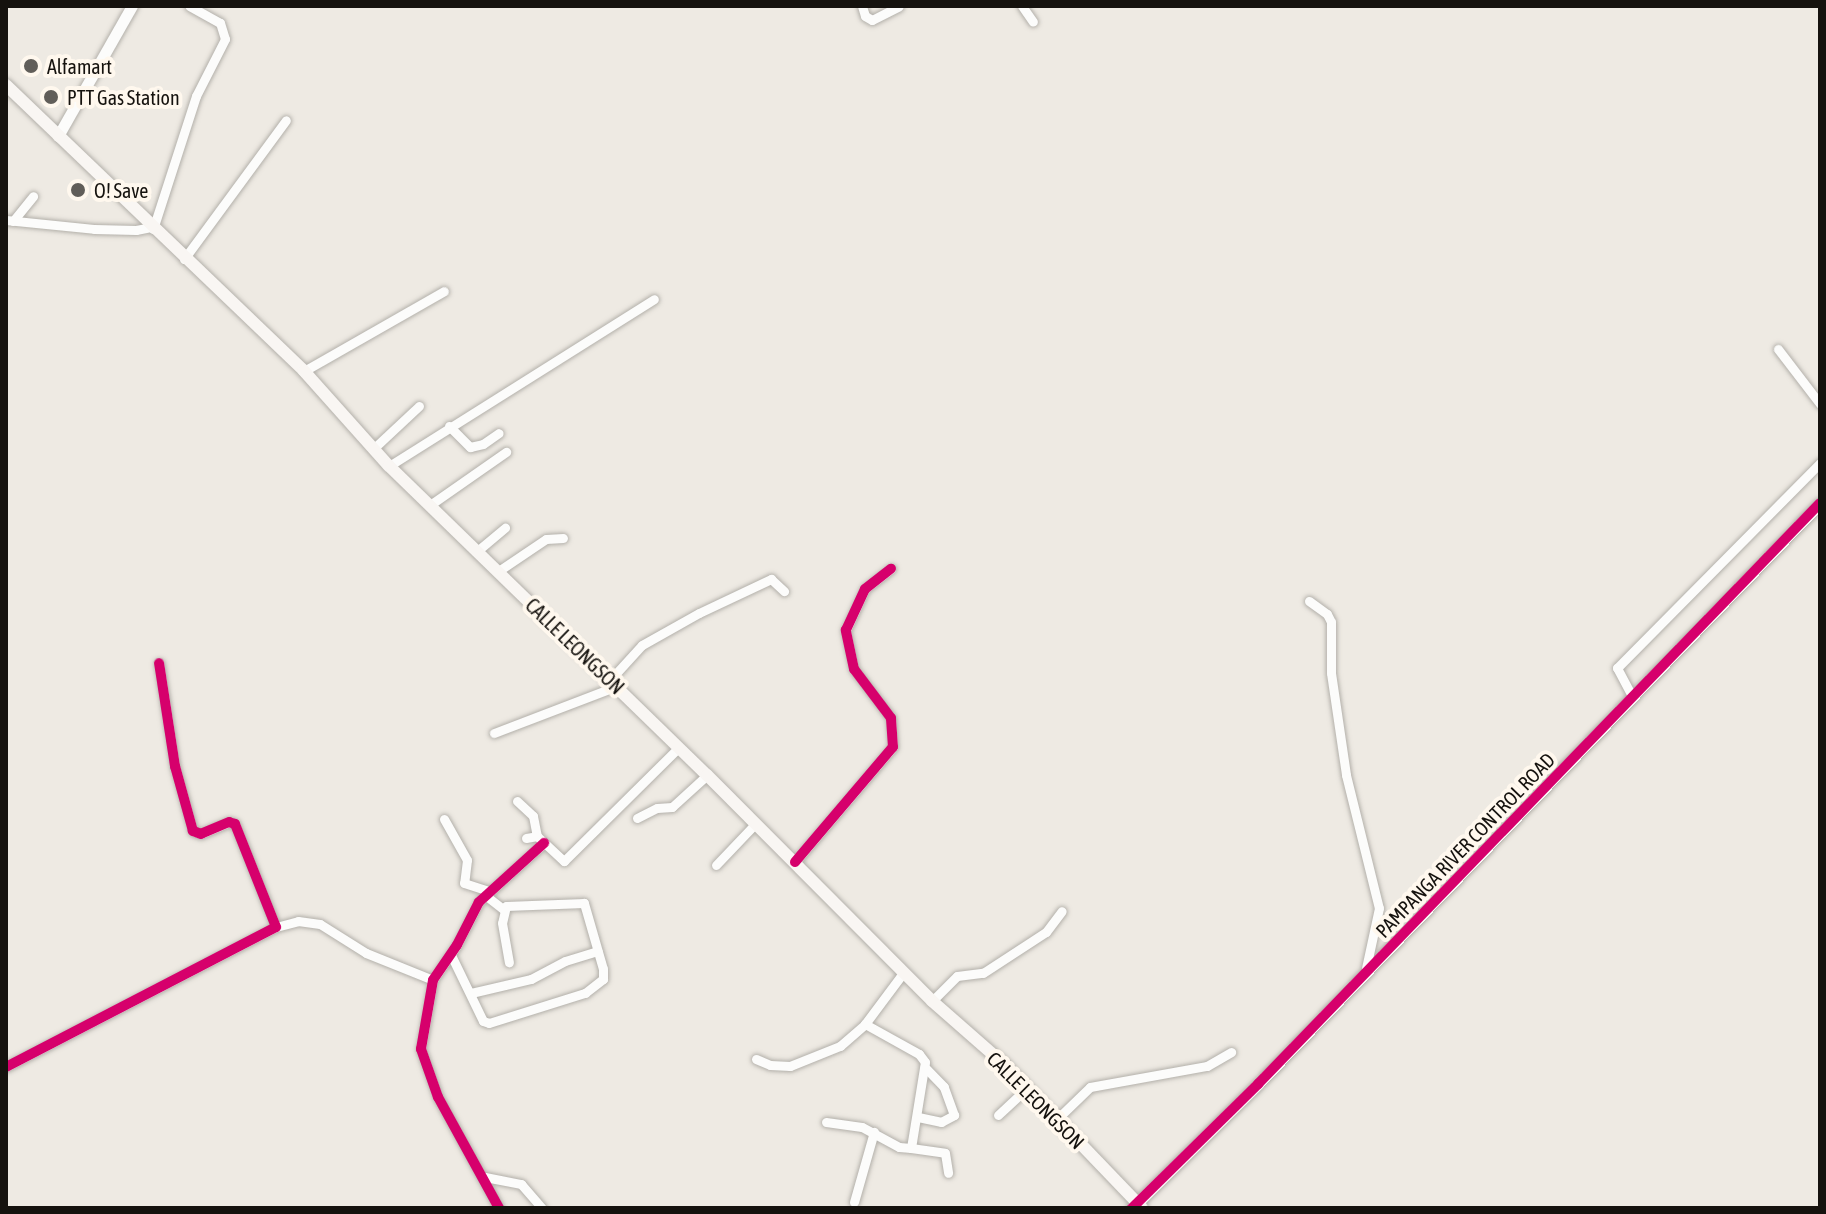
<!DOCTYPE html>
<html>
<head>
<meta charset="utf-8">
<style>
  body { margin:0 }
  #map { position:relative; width:1826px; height:1214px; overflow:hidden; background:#eeeae3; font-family:"Asap Condensed",sans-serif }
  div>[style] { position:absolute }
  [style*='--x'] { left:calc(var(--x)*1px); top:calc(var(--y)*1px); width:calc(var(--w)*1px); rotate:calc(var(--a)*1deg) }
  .roads { filter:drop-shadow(0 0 2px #b3b0aa) drop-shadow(0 0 2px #b3b0aa) }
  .minor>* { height:9px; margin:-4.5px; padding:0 4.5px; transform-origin:4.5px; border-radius:4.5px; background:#fcfcfb }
  .tertiary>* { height:11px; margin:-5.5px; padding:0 5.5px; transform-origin:5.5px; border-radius:5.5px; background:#fcfcfb }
  .secondary>* { height:12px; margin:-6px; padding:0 6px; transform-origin:6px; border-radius:6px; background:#f9f6f3 }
  .cycleway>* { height:10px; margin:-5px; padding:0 5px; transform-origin:5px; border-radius:5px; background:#d6006c }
  .dots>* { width:22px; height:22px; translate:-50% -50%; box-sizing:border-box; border:4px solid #fff8ee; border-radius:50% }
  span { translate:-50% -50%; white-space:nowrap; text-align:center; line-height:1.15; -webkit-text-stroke:8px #fff8ee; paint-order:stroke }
  .poi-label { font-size:20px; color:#15120e }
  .left { translate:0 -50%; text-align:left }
  .street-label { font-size:20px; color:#15120e }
  .frame { position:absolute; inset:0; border:8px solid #15120e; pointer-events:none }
</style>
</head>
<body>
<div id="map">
  <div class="roads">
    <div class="minor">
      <i style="--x:862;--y:6;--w:10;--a:73"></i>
      <i style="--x:865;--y:16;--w:8;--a:30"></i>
      <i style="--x:872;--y:20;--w:30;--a:-27"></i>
      <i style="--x:1022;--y:6;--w:19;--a:55"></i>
      <i style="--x:6;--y:220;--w:88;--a:5.8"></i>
      <i style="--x:94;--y:229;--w:42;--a:1.4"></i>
      <i style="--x:136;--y:230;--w:15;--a:-11"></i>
      <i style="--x:13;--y:221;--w:32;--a:-51"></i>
      <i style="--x:153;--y:229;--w:140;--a:-72.1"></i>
      <i style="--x:196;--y:96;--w:64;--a:-63"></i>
      <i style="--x:225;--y:39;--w:17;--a:-107"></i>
      <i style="--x:220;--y:23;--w:35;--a:-151"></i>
      <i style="--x:184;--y:259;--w:172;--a:-53.7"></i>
      <i style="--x:1778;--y:349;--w:69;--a:52.6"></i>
      <i style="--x:304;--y:371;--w:161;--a:-29.7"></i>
      <i style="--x:449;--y:426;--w:30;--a:45"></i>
      <i style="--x:470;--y:447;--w:13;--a:-13"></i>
      <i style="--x:483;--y:444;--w:19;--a:-35"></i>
      <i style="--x:373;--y:449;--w:63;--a:-43.1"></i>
      <i style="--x:389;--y:466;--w:313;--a:-32.2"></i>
      <i style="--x:430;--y:505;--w:93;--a:-34.9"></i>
      <i style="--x:476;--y:552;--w:38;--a:-40"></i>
      <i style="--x:497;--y:572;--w:59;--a:-34"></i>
      <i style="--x:546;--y:539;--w:17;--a:-3"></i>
      <i style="--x:1309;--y:601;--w:22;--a:36"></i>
      <i style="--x:1327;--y:614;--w:9;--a:63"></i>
      <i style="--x:1331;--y:622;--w:51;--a:90"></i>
      <i style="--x:1331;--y:673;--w:103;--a:81.6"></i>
      <i style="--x:1346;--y:775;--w:137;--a:76.1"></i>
      <i style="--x:1379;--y:908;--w:61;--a:102.2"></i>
      <i style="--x:610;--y:680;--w:47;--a:-47.6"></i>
      <i style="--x:642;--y:645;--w:65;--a:-29.3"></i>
      <i style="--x:699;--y:613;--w:80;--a:-25.3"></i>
      <i style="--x:771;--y:579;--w:18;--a:43"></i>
      <i style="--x:1632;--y:696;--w:32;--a:-118"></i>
      <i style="--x:1617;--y:668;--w:289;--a:-45.3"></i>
      <i style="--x:494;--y:733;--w:132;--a:-20.9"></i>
      <i style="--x:517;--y:801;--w:22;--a:43"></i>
      <i style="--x:533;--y:816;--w:20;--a:79"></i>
      <i style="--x:637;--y:818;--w:22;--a:-27"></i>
      <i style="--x:657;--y:808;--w:15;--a:-4"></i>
      <i style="--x:672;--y:807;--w:47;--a:-42.4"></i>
      <i style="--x:444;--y:819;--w:47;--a:60.7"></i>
      <i style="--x:467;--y:860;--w:23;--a:97"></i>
      <i style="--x:464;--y:883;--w:26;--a:18"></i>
      <i style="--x:526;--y:838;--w:11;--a:-10"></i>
      <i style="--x:537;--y:836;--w:37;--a:43"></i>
      <i style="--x:564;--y:861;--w:162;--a:-44.7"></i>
      <i style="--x:795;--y:862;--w:151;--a:-49.6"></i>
      <i style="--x:893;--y:747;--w:29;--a:-94"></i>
      <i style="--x:891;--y:718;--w:61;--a:-127.1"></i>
      <i style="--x:854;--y:669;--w:40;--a:-102"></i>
      <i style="--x:846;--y:630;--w:45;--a:-65.1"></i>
      <i style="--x:865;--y:589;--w:33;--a:-38"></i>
      <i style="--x:716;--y:865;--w:58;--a:-46.4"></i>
      <i style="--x:485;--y:895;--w:24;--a:38"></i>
      <i style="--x:276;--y:927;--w:23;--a:-15"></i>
      <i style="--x:298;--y:921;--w:22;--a:8"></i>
      <i style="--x:320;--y:924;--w:54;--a:32.2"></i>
      <i style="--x:366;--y:953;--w:72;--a:21.9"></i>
      <i style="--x:451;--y:955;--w:73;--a:64.1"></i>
      <i style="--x:483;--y:1021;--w:6;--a:18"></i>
      <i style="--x:489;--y:1023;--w:101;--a:-17.4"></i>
      <i style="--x:585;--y:993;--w:23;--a:-38"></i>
      <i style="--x:603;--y:979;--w:10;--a:-90"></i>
      <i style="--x:603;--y:969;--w:69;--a:-106.1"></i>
      <i style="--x:584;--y:903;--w:78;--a:177.8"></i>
      <i style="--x:506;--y:906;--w:17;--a:103"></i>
      <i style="--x:502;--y:923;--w:40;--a:80"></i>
      <i style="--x:471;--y:993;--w:62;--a:-13.1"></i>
      <i style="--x:531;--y:979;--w:38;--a:-28"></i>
      <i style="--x:565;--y:961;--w:34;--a:-17"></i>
      <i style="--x:932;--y:1001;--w:35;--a:-45"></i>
      <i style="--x:957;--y:976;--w:26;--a:-7"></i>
      <i style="--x:983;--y:973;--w:75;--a:-33.1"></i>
      <i style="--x:1046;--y:932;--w:26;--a:-53"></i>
      <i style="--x:756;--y:1059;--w:15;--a:23"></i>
      <i style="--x:770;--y:1065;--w:20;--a:3"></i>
      <i style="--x:790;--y:1066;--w:54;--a:-21.8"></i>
      <i style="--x:840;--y:1046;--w:33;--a:-41"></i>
      <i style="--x:865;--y:1024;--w:64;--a:-53.3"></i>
      <i style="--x:6;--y:1067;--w:304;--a:-27.4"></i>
      <i style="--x:276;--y:927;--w:111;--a:-111.7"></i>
      <i style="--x:235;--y:824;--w:6;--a:-162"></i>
      <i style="--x:229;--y:822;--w:30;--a:157"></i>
      <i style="--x:201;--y:834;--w:9;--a:-159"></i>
      <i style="--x:193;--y:831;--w:67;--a:-105.5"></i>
      <i style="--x:175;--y:766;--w:104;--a:-98.8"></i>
      <i style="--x:998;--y:1115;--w:38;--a:-43"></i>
      <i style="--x:918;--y:1117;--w:24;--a:12"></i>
      <i style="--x:941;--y:1122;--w:15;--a:-28"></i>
      <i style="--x:954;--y:1115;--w:30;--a:-110"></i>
      <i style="--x:944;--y:1087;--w:28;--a:-134"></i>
      <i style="--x:1057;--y:1119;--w:46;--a:-44.1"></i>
      <i style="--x:1090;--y:1087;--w:119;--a:-10.2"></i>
      <i style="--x:1207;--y:1066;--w:28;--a:-30"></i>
      <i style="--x:826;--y:1122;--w:36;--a:8"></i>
      <i style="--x:862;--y:1127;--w:42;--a:28.4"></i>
      <i style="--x:899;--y:1147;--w:12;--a:5"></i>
      <i style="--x:911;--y:1148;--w:87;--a:-80.8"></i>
      <i style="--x:925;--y:1062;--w:10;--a:-127"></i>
      <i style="--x:919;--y:1054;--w:62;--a:-150.9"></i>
      <i style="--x:911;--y:1148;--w:34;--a:8"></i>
      <i style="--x:945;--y:1153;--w:20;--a:81"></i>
      <i style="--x:485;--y:1177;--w:37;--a:11"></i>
      <i style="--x:521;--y:1184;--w:32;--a:49"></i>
      <i style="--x:854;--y:1202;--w:73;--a:-74.1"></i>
      <i style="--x:499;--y:1208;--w:127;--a:-118.8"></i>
      <i style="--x:438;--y:1097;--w:51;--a:-109.5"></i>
      <i style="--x:421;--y:1049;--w:70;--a:-80.1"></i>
      <i style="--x:433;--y:980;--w:42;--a:-55.6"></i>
      <i style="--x:457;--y:945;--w:48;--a:-62.9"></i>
      <i style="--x:479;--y:902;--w:88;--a:-42.2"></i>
    </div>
    <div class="tertiary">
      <i style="--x:58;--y:136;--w:150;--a:-60.4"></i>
      <i style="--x:1132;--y:1208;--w:177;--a:-44.5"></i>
      <i style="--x:1258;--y:1084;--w:808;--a:-45.95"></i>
    </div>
    <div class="secondary">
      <i style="--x:6;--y:85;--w:413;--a:43.8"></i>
      <i style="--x:304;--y:371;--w:127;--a:48.2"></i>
      <i style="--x:389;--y:466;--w:443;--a:44.2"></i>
      <i style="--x:707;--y:775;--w:319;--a:45.1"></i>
      <i style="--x:932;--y:1001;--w:96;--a:41.2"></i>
      <i style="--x:1004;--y:1064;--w:199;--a:46.2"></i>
    </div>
  </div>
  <div class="cycleway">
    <i style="--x:795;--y:862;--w:151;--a:-49.6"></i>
    <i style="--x:893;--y:747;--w:29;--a:-94"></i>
    <i style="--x:891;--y:718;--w:61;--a:-127.1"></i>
    <i style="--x:854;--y:669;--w:40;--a:-102"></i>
    <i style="--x:846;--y:630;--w:45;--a:-65.1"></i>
    <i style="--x:865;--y:589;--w:33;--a:-38"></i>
    <i style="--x:6;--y:1067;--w:304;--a:-27.4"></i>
    <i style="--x:276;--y:927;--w:111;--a:-111.7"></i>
    <i style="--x:235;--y:824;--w:6;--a:-162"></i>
    <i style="--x:229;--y:822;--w:30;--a:157"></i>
    <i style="--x:201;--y:834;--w:9;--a:-159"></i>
    <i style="--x:193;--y:831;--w:67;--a:-105.5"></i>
    <i style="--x:175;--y:766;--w:104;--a:-98.8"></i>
    <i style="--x:499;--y:1208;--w:127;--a:-118.8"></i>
    <i style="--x:438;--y:1097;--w:51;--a:-109.5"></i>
    <i style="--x:421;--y:1049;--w:70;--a:-80.1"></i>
    <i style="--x:433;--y:980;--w:42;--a:-55.6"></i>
    <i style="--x:457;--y:945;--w:48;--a:-62.9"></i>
    <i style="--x:479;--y:902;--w:88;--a:-42.2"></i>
    <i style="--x:1132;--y:1208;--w:177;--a:-44.5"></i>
    <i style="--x:1258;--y:1084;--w:808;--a:-45.95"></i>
  </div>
  <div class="dots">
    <i style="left:31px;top:66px;background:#615e59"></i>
    <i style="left:51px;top:97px;background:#615e59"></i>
    <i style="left:78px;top:190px;background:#615e59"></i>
  </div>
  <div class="poi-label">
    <span class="left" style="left:47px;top:66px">Alfamart</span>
    <span class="left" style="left:67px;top:97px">PTT Gas Station</span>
    <span class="left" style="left:94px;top:190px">O! Save</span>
  </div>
  <div class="street-label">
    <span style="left:575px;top:646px;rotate:44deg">CALLE LEONGSON</span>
    <span style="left:1465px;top:845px;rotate:-46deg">PAMPANGA RIVER CONTROL ROAD</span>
    <span style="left:1036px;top:1100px;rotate:45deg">CALLE LEONGSON</span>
  </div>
  <div class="frame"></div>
</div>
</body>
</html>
